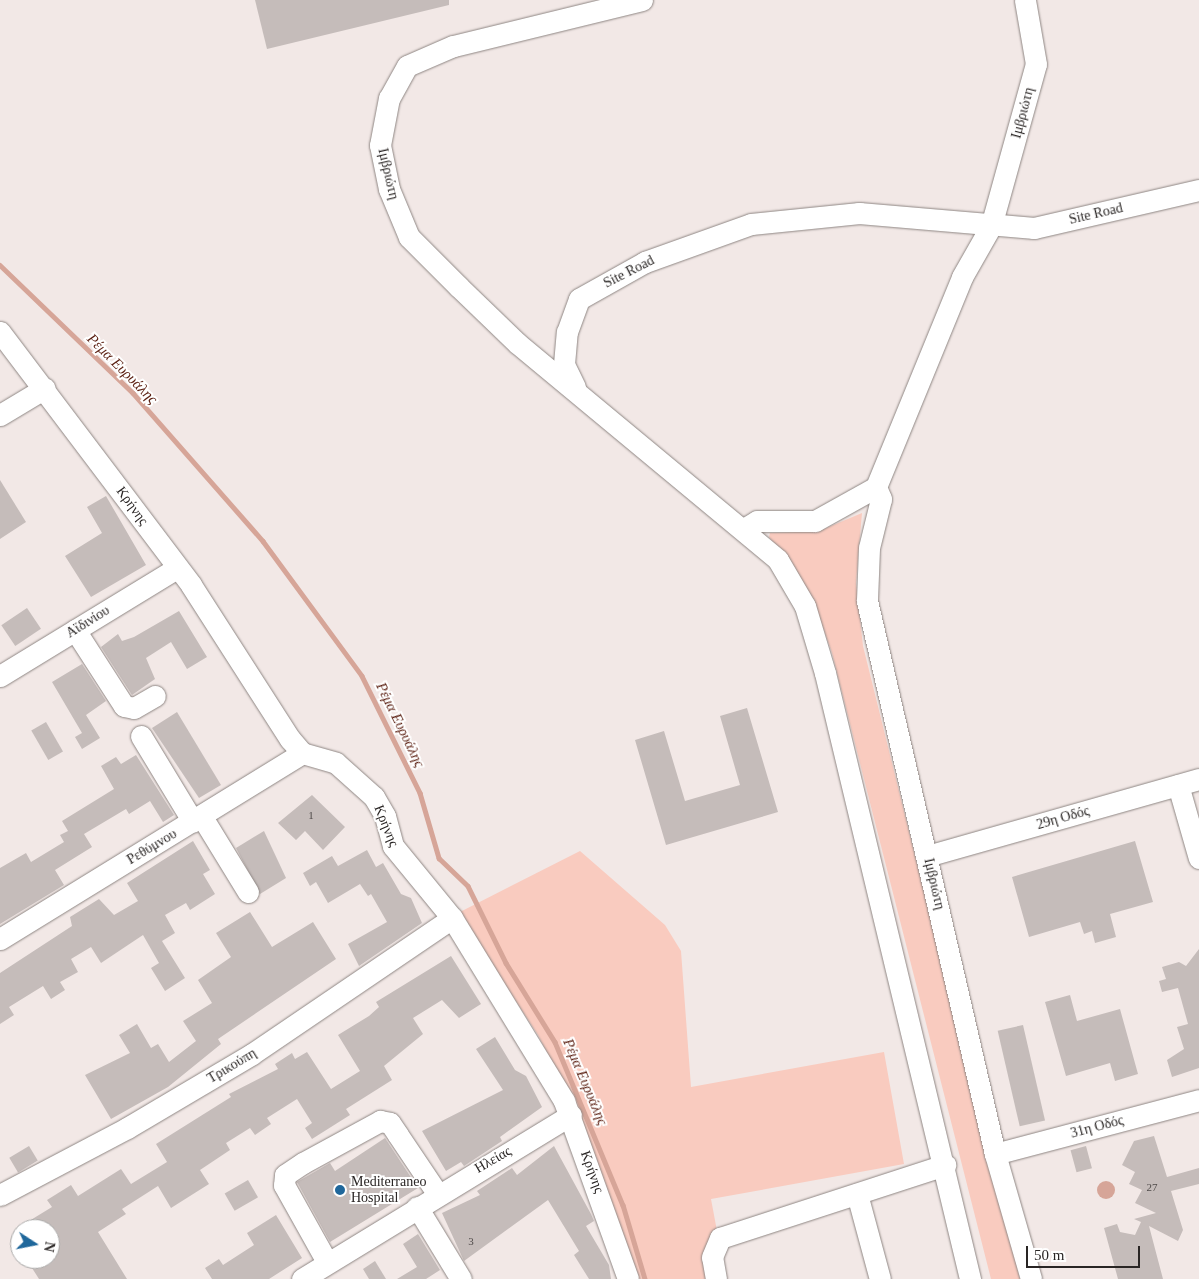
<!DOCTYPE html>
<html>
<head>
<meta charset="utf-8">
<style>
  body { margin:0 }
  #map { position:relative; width:1199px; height:1279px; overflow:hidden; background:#f2e8e6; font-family:Georgia,serif }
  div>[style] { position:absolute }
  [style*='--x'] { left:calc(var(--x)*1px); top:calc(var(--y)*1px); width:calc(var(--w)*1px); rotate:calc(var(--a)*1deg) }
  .green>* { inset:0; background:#f9cbbf }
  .water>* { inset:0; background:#d6a598 }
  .round { border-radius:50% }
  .stream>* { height:4.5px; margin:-2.25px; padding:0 2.25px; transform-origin:2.25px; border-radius:2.25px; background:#d6a598 }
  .building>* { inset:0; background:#c5bcba; transform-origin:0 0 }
  .roads { filter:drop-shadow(0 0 1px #8e8683) drop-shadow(0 0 1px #8e8683) }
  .minor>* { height:21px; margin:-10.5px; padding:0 10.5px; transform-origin:10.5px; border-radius:10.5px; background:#fff }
  .dots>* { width:14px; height:14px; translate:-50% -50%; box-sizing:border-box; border:2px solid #fff; border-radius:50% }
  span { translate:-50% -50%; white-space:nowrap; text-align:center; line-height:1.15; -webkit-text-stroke:4px #fff; paint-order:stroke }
  .number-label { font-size:11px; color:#504b4a }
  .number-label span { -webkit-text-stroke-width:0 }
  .street-label { font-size:14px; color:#292524 }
  .poi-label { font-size:14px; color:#292524 }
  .left { translate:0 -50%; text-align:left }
  .water-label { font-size:15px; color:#5a1e10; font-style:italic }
  .north { position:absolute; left:10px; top:1219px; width:50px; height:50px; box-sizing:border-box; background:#fff; border:1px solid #a9a8a7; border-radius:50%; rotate:101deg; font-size:14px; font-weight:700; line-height:20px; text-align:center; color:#292524 }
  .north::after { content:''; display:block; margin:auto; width:18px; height:22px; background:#1f679b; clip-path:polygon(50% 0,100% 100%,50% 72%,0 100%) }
  .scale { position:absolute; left:1026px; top:1246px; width:114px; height:22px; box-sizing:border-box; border:2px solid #292524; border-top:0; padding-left:6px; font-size:15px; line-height:18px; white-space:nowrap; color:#292524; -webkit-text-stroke:4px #fff; paint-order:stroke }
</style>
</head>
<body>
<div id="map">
  <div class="green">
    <i style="clip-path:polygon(862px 513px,856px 583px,863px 646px,1020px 1279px,991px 1279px,832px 653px,813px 600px,769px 537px,770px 533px,819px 531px)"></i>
    <i style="clip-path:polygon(580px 851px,665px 925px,681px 951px,691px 1087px,884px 1052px,904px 1164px,711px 1199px,726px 1279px,638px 1279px,582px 1123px,538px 1035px,458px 913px)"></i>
  </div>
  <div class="water">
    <i class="round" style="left:1097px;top:1181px;width:18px;height:18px"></i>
  </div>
  <div class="stream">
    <i style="--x:0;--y:265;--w:185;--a:43.9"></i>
    <i style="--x:133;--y:393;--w:197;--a:48.7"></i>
    <i style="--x:263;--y:541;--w:167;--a:53.7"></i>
    <i style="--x:362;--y:676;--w:131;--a:63.6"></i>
    <i style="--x:420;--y:793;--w:68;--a:73.7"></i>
    <i style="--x:439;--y:858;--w:40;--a:44"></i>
    <i style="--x:468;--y:886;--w:86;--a:63.7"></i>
    <i style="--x:506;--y:963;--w:93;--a:58.2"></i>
    <i style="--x:555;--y:1042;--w:177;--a:67.4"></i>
    <i style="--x:623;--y:1205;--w:77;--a:73.4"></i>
  </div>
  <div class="building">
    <i style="clip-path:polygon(255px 0,449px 0,449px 5px,267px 49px)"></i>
    <i style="clip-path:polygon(0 480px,26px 522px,0 539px)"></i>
    <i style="clip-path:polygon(106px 496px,146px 565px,91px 597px,65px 556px,102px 533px,87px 507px)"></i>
    <i style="left:27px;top:608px;width:25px;height:31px;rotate:56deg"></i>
    <i style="clip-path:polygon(179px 611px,207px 657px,187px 669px,171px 642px,146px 658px,155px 679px,132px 695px,101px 647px,118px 634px,122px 641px,134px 637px)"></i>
    <i style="clip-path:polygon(82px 664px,106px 701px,86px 715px,100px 738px,82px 749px,75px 737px,82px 733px,52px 682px)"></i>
    <i style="clip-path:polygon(747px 708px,778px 812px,666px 845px,635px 740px,664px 731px,685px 801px,740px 785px,720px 716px)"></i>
    <i style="clip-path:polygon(177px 712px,221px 785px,199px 798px,152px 728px)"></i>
    <i style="left:46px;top:722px;width:34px;height:17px;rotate:60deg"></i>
    <i style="clip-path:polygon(136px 755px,174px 815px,163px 822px,150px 801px,129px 814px,126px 809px,84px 834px,92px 847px,55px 870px,64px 885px,0 924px,0 868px,26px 853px,31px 862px,64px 842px,60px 835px,68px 831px,62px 821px,114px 789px,101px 766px,116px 757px,121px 764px)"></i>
    <i style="clip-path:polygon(312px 795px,345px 827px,323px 850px,305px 831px,296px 840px,278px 823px)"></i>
    <i style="clip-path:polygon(264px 831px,286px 878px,260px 894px,236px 848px)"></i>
    <i style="clip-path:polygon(193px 841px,210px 870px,203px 874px,215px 894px,190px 910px,186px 903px,165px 915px,175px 933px,162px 941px,185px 978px,165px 991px,151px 968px,159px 963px,143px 935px,101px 963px,91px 947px,71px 959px,78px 972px,60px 982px,65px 990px,51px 999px,43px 986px,9px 1007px,14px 1015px,0 1024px,0 973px,72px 926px,70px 917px,99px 899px,114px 915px,138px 901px,127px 883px)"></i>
    <i style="clip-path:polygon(1135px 841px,1153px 902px,1110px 914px,1116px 937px,1095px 943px,1092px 931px,1084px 934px,1080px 922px,1029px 937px,1012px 877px)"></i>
    <i style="clip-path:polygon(367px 850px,376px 867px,383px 863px,401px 894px,411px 898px,422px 923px,359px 966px,348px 944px,387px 922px,371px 894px,368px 896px,360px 884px,328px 903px,316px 882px,310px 886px,303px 873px,332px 856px,338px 866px)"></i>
    <i style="clip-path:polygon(250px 912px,272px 947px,313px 922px,336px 959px,218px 1039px,221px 1044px,168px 1087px,111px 1119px,85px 1075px,130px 1053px,119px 1035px,137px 1024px,151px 1048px,158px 1044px,169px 1062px,196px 1041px,183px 1021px,212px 1003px,198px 980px,231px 957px,216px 933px)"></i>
    <i style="clip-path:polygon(1199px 949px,1199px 1068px,1172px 1077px,1167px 1060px,1184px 1049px,1177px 1027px,1188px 1024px,1178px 988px,1162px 992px,1159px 981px,1166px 979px,1162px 967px,1179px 962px,1186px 966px)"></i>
    <i style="clip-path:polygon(451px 956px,481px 1004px,459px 1018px,442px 1000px,413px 1018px,423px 1034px,384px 1066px,392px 1080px,346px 1109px,350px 1115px,312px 1139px,305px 1128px,312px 1123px,297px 1099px,267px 1118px,271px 1124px,255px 1135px,250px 1128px,226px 1143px,230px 1150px,200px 1170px,209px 1184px,171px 1208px,158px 1186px,122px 1209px,126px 1214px,98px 1232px,127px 1279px,39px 1279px,32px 1268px,50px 1259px,50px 1229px,16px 1229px,52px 1207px,47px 1200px,71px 1185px,78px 1196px,121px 1169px,131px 1184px,167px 1162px,156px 1144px,231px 1097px,229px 1094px,278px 1069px,275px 1064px,292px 1053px,295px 1059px,307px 1052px,331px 1089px,360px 1071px,338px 1035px,369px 1016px,379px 1007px,376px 1002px)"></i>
    <i style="clip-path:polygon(1070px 995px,1077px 1021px,1120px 1009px,1138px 1074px,1115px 1081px,1110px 1063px,1066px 1076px,1045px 1002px)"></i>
    <i style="left:1023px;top:1025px;width:98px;height:26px;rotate:77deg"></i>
    <i style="clip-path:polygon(495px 1037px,515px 1070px,526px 1076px,542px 1107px,500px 1137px,502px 1141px,464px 1166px,461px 1162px,446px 1171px,422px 1131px,503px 1090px,476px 1049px)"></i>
    <i style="clip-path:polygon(1154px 1136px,1167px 1177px,1199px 1168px,1199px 1184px,1171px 1191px,1183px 1230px,1178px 1241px,1149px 1226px,1163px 1279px,1118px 1279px,1104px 1228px,1117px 1224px,1120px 1232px,1135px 1235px,1141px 1222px,1134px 1219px,1156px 1213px,1135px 1203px,1142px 1190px,1129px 1184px,1135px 1172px,1122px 1165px,1134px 1141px)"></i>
    <i style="clip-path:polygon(385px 1138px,418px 1188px,330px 1242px,297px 1182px,330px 1163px,335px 1171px)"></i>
    <i style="left:29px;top:1146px;width:17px;height:23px;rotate:59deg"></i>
    <i style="clip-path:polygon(554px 1146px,591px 1214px,594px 1221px,586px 1226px,609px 1265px,611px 1279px,589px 1279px,574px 1255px,579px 1251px,548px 1200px,464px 1261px,442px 1213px,480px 1195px,477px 1191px,512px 1168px,517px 1175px)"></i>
    <i style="left:1086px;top:1146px;width:23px;height:16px;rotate:75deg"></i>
    <i style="left:248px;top:1180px;width:20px;height:27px;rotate:60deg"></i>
    <i style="clip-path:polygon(276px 1215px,302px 1258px,269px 1279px,212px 1279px,205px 1268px,219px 1259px,223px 1265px,254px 1245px,247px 1233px)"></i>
    <i style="clip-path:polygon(418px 1234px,440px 1270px,426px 1279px,397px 1279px,417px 1267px,403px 1244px)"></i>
    <i style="clip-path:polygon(375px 1261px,386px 1279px,369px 1279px,363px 1269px)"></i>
  </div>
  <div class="roads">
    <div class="minor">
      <i style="--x:642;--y:0;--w:195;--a:166.3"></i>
      <i style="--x:453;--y:46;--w:50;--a:156.5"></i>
      <i style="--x:407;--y:66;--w:37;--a:119"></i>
      <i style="--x:389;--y:98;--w:48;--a:100.8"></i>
      <i style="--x:380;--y:145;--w:45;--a:78.4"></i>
      <i style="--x:389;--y:189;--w:52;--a:67.4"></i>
      <i style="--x:409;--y:237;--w:71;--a:45"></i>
      <i style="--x:459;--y:287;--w:81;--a:44"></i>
      <i style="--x:517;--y:343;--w:339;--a:39.7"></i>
      <i style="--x:778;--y:560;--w:53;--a:59.6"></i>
      <i style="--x:805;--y:606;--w:70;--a:73.4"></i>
      <i style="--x:825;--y:673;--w:623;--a:76.54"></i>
      <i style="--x:0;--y:332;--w:317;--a:52.9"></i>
      <i style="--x:191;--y:585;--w:183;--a:57.3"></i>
      <i style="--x:290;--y:739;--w:18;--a:49"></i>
      <i style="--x:302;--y:753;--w:35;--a:16"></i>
      <i style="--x:336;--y:763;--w:51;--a:41.8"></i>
      <i style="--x:374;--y:797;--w:22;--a:60"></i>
      <i style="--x:385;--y:816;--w:31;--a:75"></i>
      <i style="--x:393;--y:846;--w:93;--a:50.7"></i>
      <i style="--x:452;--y:918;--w:215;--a:58.5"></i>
      <i style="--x:564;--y:1101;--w:189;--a:70.2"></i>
      <i style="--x:575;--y:387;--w:25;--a:-116"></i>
      <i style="--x:564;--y:364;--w:32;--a:-85"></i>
      <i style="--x:567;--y:332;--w:35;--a:-70"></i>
      <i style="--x:579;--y:299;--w:76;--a:-29.3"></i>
      <i style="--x:645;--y:262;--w:113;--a:-19.7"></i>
      <i style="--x:751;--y:224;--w:109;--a:-5.8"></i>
      <i style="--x:859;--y:213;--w:176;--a:4.9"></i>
      <i style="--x:1034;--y:228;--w:169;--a:-13"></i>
      <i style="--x:0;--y:415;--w:52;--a:-31"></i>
      <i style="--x:876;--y:487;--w:13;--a:67"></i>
      <i style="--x:881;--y:499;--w:50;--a:103.8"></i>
      <i style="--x:869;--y:548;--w:53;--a:92.2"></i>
      <i style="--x:867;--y:601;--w:568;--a:76.97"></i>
      <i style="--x:995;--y:1154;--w:130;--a:73.9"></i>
      <i style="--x:876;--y:487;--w:227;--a:-67.7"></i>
      <i style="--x:962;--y:277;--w:59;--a:-60.4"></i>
      <i style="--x:991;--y:226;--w:168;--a:-74.5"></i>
      <i style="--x:1036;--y:64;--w:65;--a:-99.8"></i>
      <i style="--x:744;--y:529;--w:15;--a:-32"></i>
      <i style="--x:757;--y:521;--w:58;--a:0"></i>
      <i style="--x:815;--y:521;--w:70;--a:-29.1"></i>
      <i style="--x:75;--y:630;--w:90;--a:57.2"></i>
      <i style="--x:124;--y:706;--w:10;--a:11"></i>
      <i style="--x:134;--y:708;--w:24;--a:-30"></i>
      <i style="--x:0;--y:676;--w:207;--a:-31.4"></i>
      <i style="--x:141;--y:736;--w:100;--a:58.8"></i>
      <i style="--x:1178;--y:785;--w:76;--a:74"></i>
      <i style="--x:202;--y:817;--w:88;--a:58.5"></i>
      <i style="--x:927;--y:856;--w:283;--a:-15.8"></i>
      <i style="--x:0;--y:939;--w:355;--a:-31.6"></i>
      <i style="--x:995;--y:1154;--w:211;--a:-14.8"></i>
      <i style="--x:857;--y:1194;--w:88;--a:74.9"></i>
      <i style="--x:0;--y:1195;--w:144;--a:-27.8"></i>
      <i style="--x:127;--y:1128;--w:145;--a:-30.6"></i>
      <i style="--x:252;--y:1054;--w:242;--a:-34.2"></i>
      <i style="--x:417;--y:1207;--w:84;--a:58.6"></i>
      <i style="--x:327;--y:1262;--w:88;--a:-119.2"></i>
      <i style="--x:284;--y:1185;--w:10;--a:-84"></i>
      <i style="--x:285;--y:1175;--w:22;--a:-34"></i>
      <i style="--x:303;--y:1163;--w:88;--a:-28.6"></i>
      <i style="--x:380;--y:1121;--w:10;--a:11"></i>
      <i style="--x:390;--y:1123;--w:14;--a:56"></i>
      <i style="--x:398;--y:1135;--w:70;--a:56.1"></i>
      <i style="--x:302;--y:1279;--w:315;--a:-31.4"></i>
      <i style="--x:716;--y:1279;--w:22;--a:-100"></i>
      <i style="--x:712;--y:1257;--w:21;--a:-67"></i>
      <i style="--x:720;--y:1238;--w:237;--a:-18"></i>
    </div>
  </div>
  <div class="dots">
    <i style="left:340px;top:1190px;background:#1f679b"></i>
  </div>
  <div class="number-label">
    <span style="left:311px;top:815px">1</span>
    <span style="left:1152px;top:1187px">27</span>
    <span style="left:471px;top:1241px">3</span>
  </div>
  <div class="street-label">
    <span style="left:1023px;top:113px;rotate:-75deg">Ιμβριώτη</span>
    <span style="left:388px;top:174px;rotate:77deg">Ιμβριώτη</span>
    <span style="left:1096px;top:214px;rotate:-13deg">Site Road</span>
    <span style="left:629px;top:272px;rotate:-27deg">Site Road</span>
    <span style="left:132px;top:506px;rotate:54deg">Κρήνης</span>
    <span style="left:88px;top:622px;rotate:-32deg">Αϊδινίου</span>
    <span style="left:1063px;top:818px;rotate:-16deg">29η Οδός</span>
    <span style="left:386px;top:826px;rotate:68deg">Κρήνης</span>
    <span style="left:152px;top:847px;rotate:-31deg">Ρεθύμνου</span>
    <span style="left:934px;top:884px;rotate:77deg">Ιμβριώτη</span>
    <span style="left:232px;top:1066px;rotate:-31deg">Τρικούπη</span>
    <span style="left:1097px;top:1127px;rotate:-15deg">31η Οδός</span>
    <span style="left:493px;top:1160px;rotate:-30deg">Ηλείας</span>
    <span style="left:592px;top:1172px;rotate:70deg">Κρήνης</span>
  </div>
  <div class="poi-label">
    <span class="left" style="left:351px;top:1190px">Mediterraneo<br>Hospital</span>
  </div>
  <div class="water-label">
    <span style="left:122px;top:369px;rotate:45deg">Ρέμα Ευρυάλης</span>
    <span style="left:400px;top:725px;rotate:64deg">Ρέμα Ευρυάλης</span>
    <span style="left:585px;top:1082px;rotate:67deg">Ρέμα Ευρυάλης</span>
  </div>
  <div class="north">N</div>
  <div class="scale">50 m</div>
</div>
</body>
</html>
